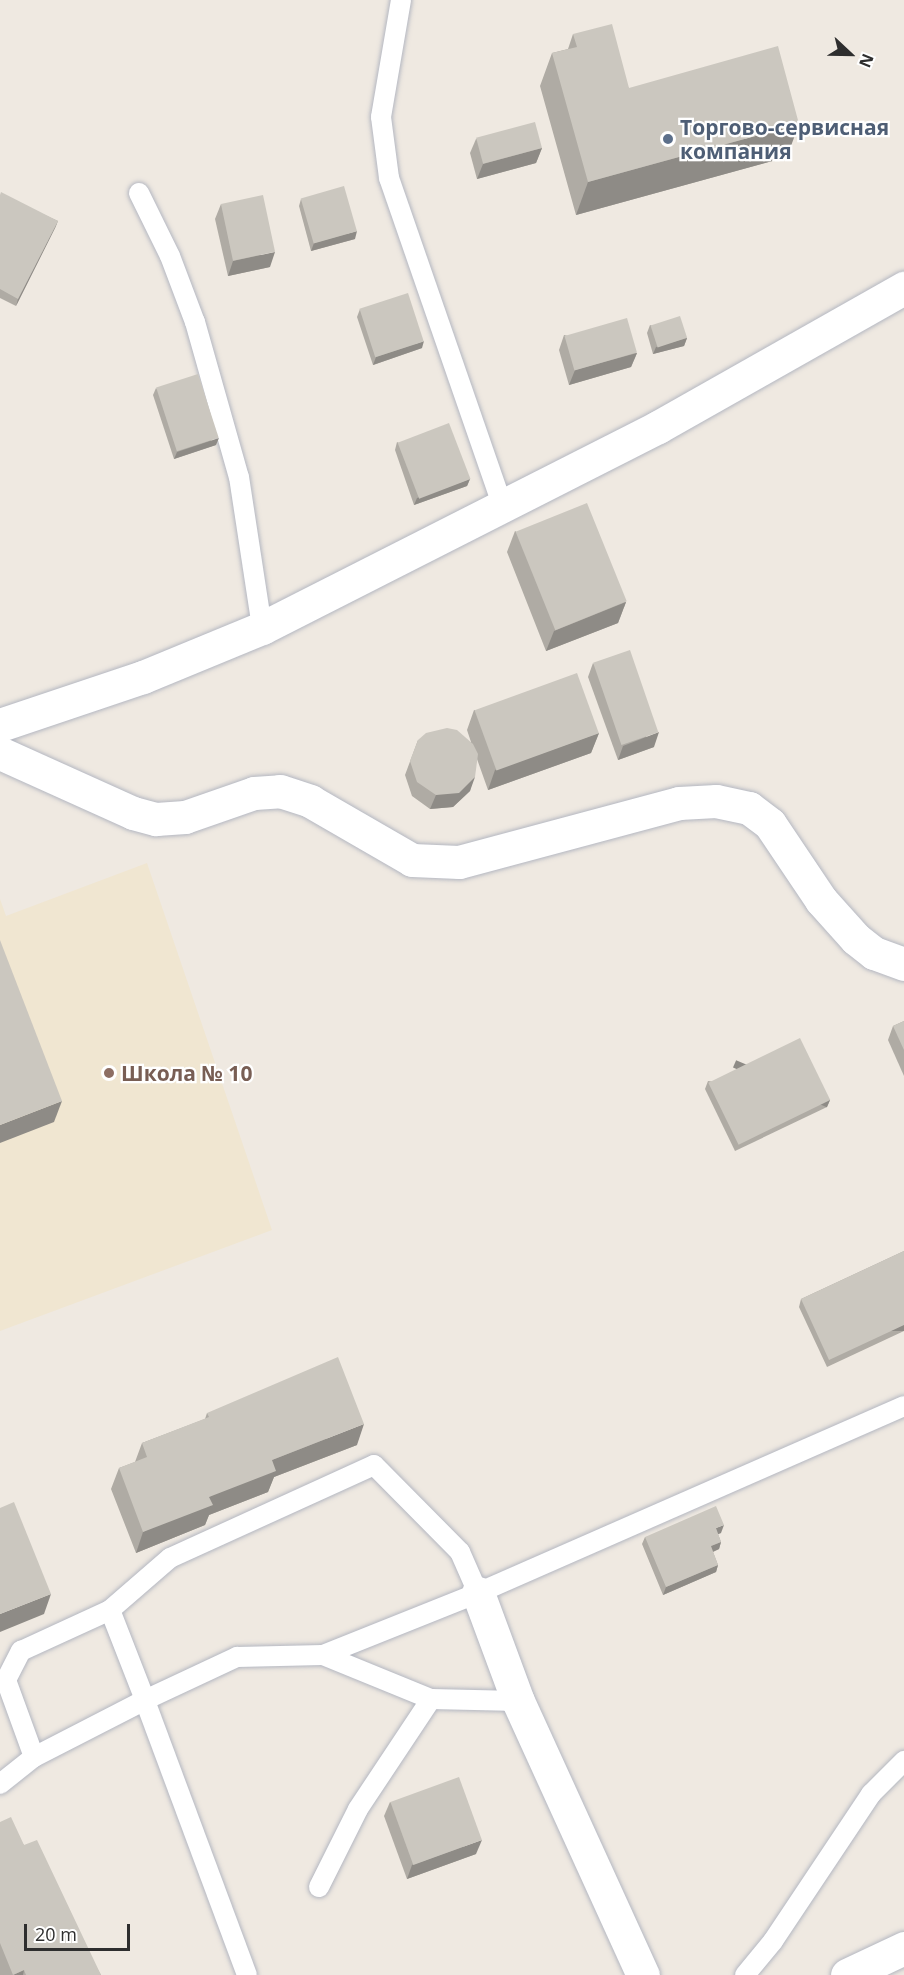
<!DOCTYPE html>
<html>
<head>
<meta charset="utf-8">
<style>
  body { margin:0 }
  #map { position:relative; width:904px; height:1975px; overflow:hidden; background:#efe9e1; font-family:"Open Sans",sans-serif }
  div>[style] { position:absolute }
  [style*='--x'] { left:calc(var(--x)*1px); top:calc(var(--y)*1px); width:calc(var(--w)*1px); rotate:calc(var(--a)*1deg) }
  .education>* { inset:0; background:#f0e6d1 }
  .roads { filter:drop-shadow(0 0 2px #b4b7c1) drop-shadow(0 0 2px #b4b7c1) }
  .lane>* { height:20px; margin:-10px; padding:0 10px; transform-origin:10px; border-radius:10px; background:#fff }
  .street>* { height:33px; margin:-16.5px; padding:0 16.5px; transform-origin:16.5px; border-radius:16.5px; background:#fff }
  .wall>* { inset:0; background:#afaba4 }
  .shaded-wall>* { inset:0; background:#8e8b86; transform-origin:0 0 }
  .building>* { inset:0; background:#cbc7bf; transform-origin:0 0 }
  .dots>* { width:16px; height:16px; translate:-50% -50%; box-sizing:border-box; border:3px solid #fff; border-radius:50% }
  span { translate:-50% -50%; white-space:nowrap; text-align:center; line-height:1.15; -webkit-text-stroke:4.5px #fff; paint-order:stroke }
  .service-label { font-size:21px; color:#4e5e75; font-weight:700 }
  .left { translate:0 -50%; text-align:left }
  .education-label { font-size:21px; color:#785e54; font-weight:700 }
  .north { position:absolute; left:820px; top:24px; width:60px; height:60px; -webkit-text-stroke:4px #fff; paint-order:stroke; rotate:112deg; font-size:16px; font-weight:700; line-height:24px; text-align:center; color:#2e2e2e }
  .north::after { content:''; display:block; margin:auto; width:21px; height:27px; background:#2e2e2e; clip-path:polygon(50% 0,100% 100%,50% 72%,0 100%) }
  .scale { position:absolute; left:24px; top:1924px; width:106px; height:27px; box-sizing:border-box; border:3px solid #2e2e2e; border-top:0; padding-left:8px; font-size:18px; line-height:21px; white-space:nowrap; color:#2e2e2e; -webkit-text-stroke:4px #fff; paint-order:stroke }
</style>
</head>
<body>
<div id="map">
  <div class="education">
    <i style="clip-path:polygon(147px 863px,272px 1230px,0 1331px,0 899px,6px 916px)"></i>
  </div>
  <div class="roads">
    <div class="lane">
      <i style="--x:401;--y:0;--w:119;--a:99.7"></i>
      <i style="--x:381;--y:117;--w:62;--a:82.5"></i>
      <i style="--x:389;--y:178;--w:349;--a:70.9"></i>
      <i style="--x:139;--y:193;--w:70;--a:63.8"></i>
      <i style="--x:170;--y:256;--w:71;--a:69.3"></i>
      <i style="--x:195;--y:322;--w:161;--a:74.2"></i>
      <i style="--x:239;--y:477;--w:153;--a:81.3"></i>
      <i style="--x:110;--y:1610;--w:97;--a:68.7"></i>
      <i style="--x:145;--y:1700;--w:102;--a:-25.1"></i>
      <i style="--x:237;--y:1657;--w:86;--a:-1.3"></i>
      <i style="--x:323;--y:1655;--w:167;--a:-21.8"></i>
      <i style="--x:478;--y:1593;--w:465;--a:-23.7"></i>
      <i style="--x:323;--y:1655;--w:117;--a:22.2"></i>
      <i style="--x:431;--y:1699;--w:87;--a:1.3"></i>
      <i style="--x:0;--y:1784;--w:43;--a:-38.5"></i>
      <i style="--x:319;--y:1887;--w:87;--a:-63.4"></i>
      <i style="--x:358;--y:1809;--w:132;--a:-56.4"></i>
      <i style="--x:247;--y:1975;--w:293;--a:-110.4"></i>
      <i style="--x:145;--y:1700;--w:125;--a:152.8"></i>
      <i style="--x:34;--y:1757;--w:82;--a:-110"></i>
      <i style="--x:6;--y:1680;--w:33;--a:-63"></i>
      <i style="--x:21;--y:1651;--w:98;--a:-24.7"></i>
      <i style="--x:110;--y:1610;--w:79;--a:-40.9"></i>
      <i style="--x:170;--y:1558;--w:224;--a:-24.5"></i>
      <i style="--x:374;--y:1465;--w:122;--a:45.3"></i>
      <i style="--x:460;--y:1552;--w:45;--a:66.3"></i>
      <i style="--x:745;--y:1975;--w:44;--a:-50.5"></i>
      <i style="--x:773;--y:1941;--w:177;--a:-56.3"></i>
      <i style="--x:871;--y:1794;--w:47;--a:-45"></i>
    </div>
    <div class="street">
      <i style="--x:0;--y:725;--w:151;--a:-18.6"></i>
      <i style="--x:143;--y:677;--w:129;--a:-22.4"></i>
      <i style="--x:262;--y:628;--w:444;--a:-26.9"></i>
      <i style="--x:658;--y:427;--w:283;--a:-29.5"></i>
      <i style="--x:0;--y:753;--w:146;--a:24.3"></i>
      <i style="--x:133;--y:813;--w:24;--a:15"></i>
      <i style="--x:156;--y:819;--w:29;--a:-4"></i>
      <i style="--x:185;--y:817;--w:73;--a:-19.2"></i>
      <i style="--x:254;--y:793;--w:26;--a:-4"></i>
      <i style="--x:280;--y:791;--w:32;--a:18"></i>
      <i style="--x:310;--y:801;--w:118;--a:30"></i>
      <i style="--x:412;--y:860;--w:47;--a:2.4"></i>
      <i style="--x:459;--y:862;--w:228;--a:-15"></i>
      <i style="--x:679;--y:803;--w:37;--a:-3"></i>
      <i style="--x:716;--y:801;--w:34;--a:12"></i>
      <i style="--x:749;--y:808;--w:26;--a:37"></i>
      <i style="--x:770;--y:824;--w:92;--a:56.1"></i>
      <i style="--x:821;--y:900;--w:52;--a:48.1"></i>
      <i style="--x:856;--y:939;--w:23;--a:38"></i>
      <i style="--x:874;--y:953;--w:32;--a:20"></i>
      <i style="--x:478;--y:1593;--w:115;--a:69.7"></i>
      <i style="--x:518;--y:1701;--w:301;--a:65.5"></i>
      <i style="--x:847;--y:1975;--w:63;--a:-25.3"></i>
    </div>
  </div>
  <div class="wall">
    <i style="clip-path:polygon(573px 34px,629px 88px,787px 157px,576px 215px,540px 86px,552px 53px,568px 49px)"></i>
    <i style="clip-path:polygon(476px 139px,542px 148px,536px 163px,477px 179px,470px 153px)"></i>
    <i style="clip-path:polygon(0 195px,58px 221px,55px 228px,16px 306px,0 298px)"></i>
    <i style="clip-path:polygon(301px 199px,355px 239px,311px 251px,299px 206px)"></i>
    <i style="clip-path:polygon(221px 204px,270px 267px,228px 276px,215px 219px)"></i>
    <i style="clip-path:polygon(360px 309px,422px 348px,373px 365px,357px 317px)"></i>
    <i style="clip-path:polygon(650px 325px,687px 338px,684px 346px,653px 354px,647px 333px)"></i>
    <i style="clip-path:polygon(564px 335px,637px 353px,631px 367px,569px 385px,559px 350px)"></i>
    <i style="clip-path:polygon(156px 388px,216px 445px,174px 459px,153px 395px)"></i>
    <i style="clip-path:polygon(397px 442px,470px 479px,467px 486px,414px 505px,395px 450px)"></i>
    <i style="clip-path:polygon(515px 531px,626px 602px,618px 623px,546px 651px,507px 552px)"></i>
    <i style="clip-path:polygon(593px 663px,654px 747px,618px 760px,588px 677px)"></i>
    <i style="clip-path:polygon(474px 710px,599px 733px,591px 753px,488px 790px,477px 759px,470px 791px,453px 807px,430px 809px,412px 796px,405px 775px,418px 740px,471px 742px,467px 730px)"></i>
    <i style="clip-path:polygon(904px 1021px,904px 1076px,888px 1040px,893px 1026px)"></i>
    <i style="clip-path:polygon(708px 1081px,830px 1100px,827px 1107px,735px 1151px,705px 1089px)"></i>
    <i style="clip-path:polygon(904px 1251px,904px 1331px,827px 1367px,799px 1307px,801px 1299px)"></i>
    <i style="clip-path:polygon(207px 1413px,357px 1445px,274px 1477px,268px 1492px,209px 1515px,205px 1525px,136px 1553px,111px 1489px,119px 1468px,135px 1462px,142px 1443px,205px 1419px)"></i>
    <i style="clip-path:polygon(721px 1533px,718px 1534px,721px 1542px,719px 1549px,713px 1552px,718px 1565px,716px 1572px,663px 1595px,642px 1544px,645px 1537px)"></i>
    <i style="clip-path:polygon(390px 1802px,476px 1854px,407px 1879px,384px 1816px)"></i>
    <i style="clip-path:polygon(0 1822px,24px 1845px,101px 1975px,0 1975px)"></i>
  </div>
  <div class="shaded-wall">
    <i style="clip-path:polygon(799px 124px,787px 157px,576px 215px,588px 182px)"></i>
    <i style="clip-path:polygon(542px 148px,536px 163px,477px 179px,483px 164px)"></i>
    <i style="clip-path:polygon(58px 221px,55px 228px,16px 306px,18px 299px)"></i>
    <i style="clip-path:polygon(357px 231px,355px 239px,311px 251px,314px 243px)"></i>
    <i style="clip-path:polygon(275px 252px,270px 267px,228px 276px,233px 261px)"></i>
    <i style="clip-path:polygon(687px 338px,684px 346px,653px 354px,656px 347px)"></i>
    <i style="clip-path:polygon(424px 341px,422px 348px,373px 365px,376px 357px)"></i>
    <i style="clip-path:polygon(637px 353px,631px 367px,569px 385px,575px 370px)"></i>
    <i style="clip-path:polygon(219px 438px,216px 445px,174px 459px,177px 452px)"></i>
    <i style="clip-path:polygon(470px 479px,467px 486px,414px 505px,417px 498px)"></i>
    <i style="clip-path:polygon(626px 602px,618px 623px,546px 651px,554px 631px)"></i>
    <i style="clip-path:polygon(659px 732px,654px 747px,618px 760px,623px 746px)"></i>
    <i style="clip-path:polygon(599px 733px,591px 753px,488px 790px,495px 770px)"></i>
    <i style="clip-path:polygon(475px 777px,470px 791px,453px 807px,430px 809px,436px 795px)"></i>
    <i style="left:830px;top:1100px;width:8px;height:102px;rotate:113deg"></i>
    <i style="clip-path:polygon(62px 1101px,54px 1122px,0 1143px,0 1125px)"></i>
    <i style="left:904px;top:1325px;width:6px;height:83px;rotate:90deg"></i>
    <i style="clip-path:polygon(364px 1424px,357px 1445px,274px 1477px,268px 1492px,209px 1515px,205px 1525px,136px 1553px,143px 1532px,209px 1497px,272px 1460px)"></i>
    <i style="clip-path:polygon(724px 1525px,721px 1533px,713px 1536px,716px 1528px)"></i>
    <i style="clip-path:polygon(721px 1542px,719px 1549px,708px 1554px,711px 1546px)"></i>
    <i style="clip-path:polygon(718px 1565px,716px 1572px,663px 1595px,666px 1587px)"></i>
    <i style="clip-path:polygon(51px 1594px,44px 1614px,0 1632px,0 1614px)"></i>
    <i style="clip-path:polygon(482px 1840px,476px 1854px,407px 1879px,412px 1865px)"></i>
    <i style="clip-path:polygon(24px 1970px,23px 1975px,13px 1975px)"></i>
  </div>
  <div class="building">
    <i style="clip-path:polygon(612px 24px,629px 88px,778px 46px,799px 124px,588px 182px,552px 53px,577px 47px,573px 34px)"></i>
    <i style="left:535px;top:122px;width:27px;height:61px;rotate:75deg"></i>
    <i style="left:344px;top:186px;width:47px;height:45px;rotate:74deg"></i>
    <i style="clip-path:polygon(1px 192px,58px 221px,18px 299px,0 289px,0 195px)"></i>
    <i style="left:263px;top:195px;width:58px;height:43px;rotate:78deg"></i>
    <i style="left:408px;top:293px;width:51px;height:51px;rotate:72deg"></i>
    <i style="left:680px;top:316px;width:23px;height:31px;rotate:72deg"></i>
    <i style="left:627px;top:318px;width:36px;height:65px;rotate:74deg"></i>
    <i style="left:198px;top:374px;width:67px;height:44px;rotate:72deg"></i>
    <i style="left:449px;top:423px;width:60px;height:55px;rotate:69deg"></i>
    <i style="left:587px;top:503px;width:106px;height:77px;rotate:68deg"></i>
    <i style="left:630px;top:650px;width:87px;height:39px;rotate:71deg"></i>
    <i style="left:577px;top:673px;width:64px;height:109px;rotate:70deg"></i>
    <i style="clip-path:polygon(447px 728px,457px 730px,473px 744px,478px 754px,475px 777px,459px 793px,436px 795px,417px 782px,410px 761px,418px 740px,426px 733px)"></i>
    <i style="clip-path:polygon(0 940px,62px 1101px,0 1125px)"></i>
    <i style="clip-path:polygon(904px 1021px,904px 1050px,893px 1026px)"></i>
    <i style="left:800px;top:1038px;width:69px;height:102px;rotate:64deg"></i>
    <i style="clip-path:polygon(904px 1251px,904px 1325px,829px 1360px,801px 1299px)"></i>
    <i style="clip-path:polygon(338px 1357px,364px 1424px,272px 1460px,276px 1471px,209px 1497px,213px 1505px,143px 1532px,119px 1468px,147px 1457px,142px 1443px,209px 1417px,207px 1413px)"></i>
    <i style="clip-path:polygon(14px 1502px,51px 1594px,0 1614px,0 1508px)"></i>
    <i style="clip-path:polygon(716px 1506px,724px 1525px,716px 1528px,721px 1542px,711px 1546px,718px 1565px,666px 1587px,645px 1537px)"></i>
    <i style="left:459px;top:1777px;width:67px;height:73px;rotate:70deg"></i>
    <i style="clip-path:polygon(11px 1817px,24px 1845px,37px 1840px,101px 1975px,26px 1975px,24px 1970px,13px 1975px,0 1943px,0 1822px)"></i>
  </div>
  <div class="dots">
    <i style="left:668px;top:139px;background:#5c6f8a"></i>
    <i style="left:109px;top:1073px;background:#8d6e63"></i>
  </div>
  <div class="service-label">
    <span class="left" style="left:680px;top:139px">Торгово-сервисная<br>компания</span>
  </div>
  <div class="education-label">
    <span class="left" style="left:121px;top:1073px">Школа № 10</span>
  </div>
  <div class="north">N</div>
  <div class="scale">20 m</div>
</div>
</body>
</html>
